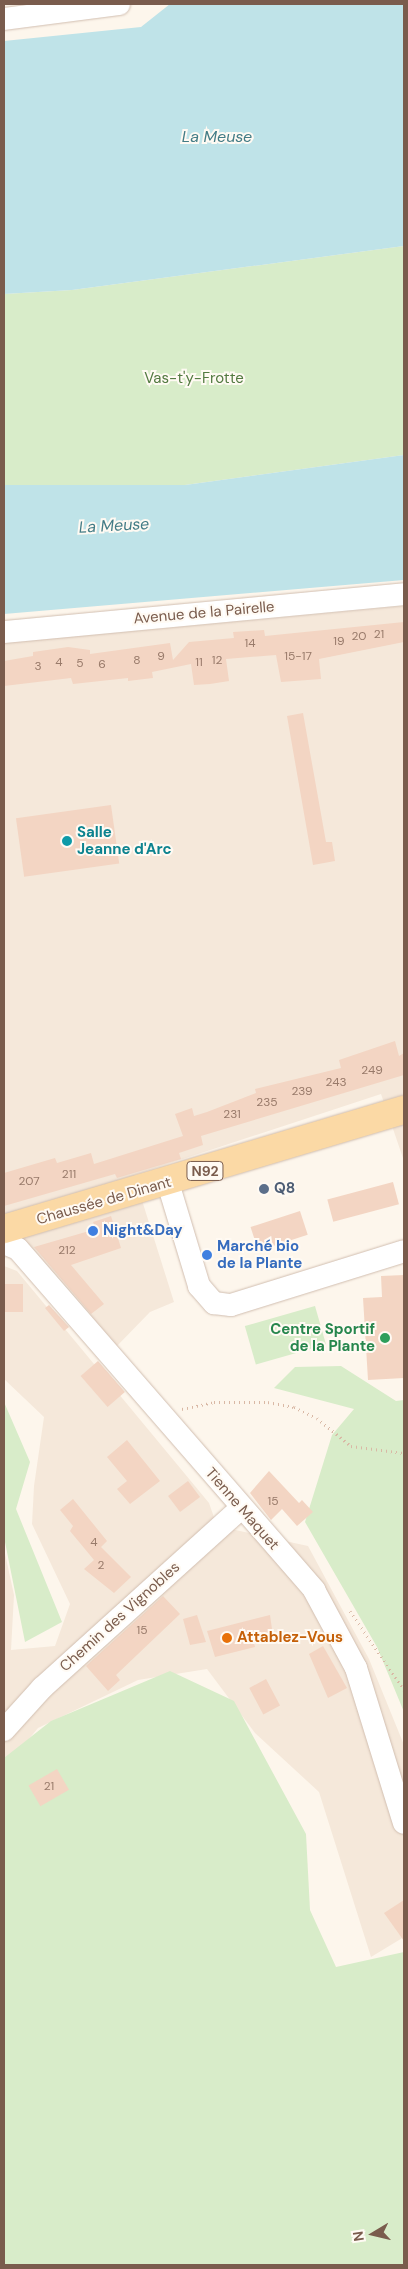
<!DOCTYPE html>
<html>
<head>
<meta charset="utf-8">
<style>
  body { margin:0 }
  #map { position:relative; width:408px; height:2269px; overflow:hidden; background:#fdf6ec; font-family:"DM Sans",sans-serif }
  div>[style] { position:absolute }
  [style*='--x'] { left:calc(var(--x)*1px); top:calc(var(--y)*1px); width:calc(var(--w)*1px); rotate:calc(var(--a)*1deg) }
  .residential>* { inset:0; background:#f5e8da }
  .green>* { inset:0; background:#d8ecc9; transform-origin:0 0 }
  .water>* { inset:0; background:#bfe3e8 }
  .building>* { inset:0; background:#f3d5c3; transform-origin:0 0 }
  .path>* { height:3px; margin-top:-1.5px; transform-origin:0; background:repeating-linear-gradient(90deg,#d9b8a5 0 1px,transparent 0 5px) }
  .roads { filter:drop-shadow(0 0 1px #d1beb0) drop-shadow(0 0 1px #d1beb0) }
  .minor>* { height:22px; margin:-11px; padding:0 11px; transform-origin:11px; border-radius:11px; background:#fff }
  .major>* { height:28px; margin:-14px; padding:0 14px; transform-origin:14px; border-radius:14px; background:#fbd9a5 }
  .dots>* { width:14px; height:14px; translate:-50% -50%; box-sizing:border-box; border:2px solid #fffaf3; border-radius:50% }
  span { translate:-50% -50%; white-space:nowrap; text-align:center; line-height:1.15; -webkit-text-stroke:4px #fffaf3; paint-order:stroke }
  .number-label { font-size:12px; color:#987a6a }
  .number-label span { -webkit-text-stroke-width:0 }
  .shield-label span { padding:1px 4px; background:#fffaf3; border:1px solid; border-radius:4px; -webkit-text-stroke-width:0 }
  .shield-label { font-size:14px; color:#7a5c4d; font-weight:700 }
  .park-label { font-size:15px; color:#537a41 }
  .street-label { font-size:15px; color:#7a5c4d }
  .culture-label { font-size:15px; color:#0d838f; font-weight:700 }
  .left { translate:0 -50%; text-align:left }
  .service-label { font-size:15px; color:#4e5e75; font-weight:700 }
  .shop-label { font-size:15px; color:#366cbe; font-weight:700 }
  .leisure-label { font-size:15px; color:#27864d; font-weight:700 }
  .right { translate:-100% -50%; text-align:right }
  .food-label { font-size:15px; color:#c56008; font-weight:700 }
  .water-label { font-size:16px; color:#437c86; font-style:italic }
  .frame { position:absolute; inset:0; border:5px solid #7a5c4d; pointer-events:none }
  .north { position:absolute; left:348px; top:2209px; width:50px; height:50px; -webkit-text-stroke:4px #fffaf3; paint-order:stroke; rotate:261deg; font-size:14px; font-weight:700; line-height:20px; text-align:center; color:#7a5c4d }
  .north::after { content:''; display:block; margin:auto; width:18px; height:22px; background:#7a5c4d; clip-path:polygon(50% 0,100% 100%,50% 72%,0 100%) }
</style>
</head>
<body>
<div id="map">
  <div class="residential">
    <i style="clip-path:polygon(404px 606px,404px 1161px,381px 1094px,134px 1175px,174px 1302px,150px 1312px,116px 1347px,4px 1222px,4px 643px)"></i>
    <i style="clip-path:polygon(4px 1266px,17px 1271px,209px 1503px,217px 1526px,308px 1546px,369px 1659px,404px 1745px,404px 1937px,371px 1957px,319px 1792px,255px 1733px,207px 1669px,138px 1680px,38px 1728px,4px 1769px,4px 1549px,14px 1595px,11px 1650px,55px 1646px,70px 1604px,32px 1524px,34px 1486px,44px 1417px,4px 1379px)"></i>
  </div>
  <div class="green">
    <i style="clip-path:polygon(404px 246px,404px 455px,185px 485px,4px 485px,4px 294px,72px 290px)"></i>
    <i style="left:315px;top:1306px;width:40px;height:73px;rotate:74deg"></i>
    <i style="clip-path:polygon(341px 1366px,396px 1401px,404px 1400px,404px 1712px,377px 1647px,305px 1522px,332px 1435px,354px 1409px,274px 1388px,295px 1367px)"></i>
    <i style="clip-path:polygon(4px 1402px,30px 1462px,16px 1509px,62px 1622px,25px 1642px,4px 1537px)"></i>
    <i style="clip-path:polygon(170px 1671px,234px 1701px,306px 1834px,310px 1910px,336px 1967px,404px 1952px,404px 2265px,4px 2265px,4px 1758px,51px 1721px)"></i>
  </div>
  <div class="water">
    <i style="clip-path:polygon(170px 4px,404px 4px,404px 246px,72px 290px,4px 294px,4px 41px,141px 27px)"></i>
    <i style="clip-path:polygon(404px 455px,404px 580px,4px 614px,4px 485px,185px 485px)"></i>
  </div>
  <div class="building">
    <i style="clip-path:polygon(404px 622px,404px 642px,319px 659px,321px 679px,281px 682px,276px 655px,226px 659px,229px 681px,210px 684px,194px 685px,191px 664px,152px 672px,153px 678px,128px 681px,128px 678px,73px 684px,71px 678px,4px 686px,4px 661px,33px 656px,33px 652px,68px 647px,90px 650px,90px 654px,170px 643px,173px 660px,189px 642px,234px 638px,233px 632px,264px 630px,265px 636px)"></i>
    <i style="clip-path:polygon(303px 713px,326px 842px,332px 842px,335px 861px,313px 865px,287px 716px)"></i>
    <i style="left:111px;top:805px;width:59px;height:96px;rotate:82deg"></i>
    <i style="clip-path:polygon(395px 1041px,399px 1056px,404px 1053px,404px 1075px,201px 1136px,203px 1145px,179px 1153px,181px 1159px,117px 1178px,115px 1174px,4px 1206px,4px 1173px,55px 1158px,57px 1163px,91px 1153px,94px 1164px,183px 1136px,175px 1114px,192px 1108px,194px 1116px,207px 1112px,256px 1093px,255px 1089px,341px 1068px,339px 1060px)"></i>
    <i style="left:393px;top:1182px;width:23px;height:68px;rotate:75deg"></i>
    <i style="left:300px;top:1211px;width:25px;height:52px;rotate:72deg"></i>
    <i style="clip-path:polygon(111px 1216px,121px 1248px,71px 1265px,104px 1304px,91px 1314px,34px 1247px,96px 1229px,93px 1222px)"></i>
    <i style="clip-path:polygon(404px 1275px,404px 1378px,368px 1380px,363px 1298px,382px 1297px,381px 1276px)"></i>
    <i style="left:23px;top:1284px;width:28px;height:19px;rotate:90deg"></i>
    <i style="clip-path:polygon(49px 1305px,69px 1327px,64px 1331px,45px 1308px)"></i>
    <i style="left:98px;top:1361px;width:41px;height:23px;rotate:49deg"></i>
    <i style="clip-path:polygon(127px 1440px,160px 1481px,130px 1504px,117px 1489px,127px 1481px,107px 1457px)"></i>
    <i style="clip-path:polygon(269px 1471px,299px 1503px,302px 1500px,313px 1512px,297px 1526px,282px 1509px,271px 1520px,250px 1493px)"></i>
    <i style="left:188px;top:1481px;width:20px;height:25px;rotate:53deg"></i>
    <i style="clip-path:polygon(73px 1499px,107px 1541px,101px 1547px,131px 1577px,114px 1593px,84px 1569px,94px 1560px,70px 1531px,73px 1526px,60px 1510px)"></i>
    <i style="clip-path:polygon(163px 1596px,180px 1614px,116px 1675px,120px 1680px,108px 1691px,86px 1666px)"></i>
    <i style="clip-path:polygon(197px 1615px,206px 1642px,190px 1645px,183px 1619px)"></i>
    <i style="clip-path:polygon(270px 1615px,273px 1636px,254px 1643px,255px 1647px,215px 1657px,207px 1631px)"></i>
    <i style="clip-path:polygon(323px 1646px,347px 1688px,328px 1698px,309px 1654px)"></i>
    <i style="left:266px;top:1679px;width:30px;height:19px;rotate:62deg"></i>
    <i style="left:57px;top:1769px;width:24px;height:33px;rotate:60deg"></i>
    <i style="clip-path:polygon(404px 1900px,404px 1941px,384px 1913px)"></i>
  </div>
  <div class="path">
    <i style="--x:182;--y:1409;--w:33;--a:-12"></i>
    <i style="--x:214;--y:1402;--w:54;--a:0"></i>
    <i style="--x:268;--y:1402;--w:26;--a:11"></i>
    <i style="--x:294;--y:1407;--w:25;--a:26"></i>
    <i style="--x:317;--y:1418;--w:44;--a:39.5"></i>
    <i style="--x:351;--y:1446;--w:53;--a:7.5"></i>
    <i style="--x:350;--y:1611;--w:96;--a:55.6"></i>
  </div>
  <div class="roads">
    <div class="minor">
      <i style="--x:4;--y:19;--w:116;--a:-7.4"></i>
      <i style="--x:4;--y:632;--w:402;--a:-5.4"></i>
      <i style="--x:168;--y:1183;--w:108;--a:73.2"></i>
      <i style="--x:199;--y:1286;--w:23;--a:49"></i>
      <i style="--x:214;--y:1303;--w:17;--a:7"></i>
      <i style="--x:231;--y:1305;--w:181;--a:-17.3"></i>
      <i style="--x:4;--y:1243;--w:15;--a:23"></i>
      <i style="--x:18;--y:1249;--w:452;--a:49"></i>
      <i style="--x:314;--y:1590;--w:89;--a:61.7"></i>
      <i style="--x:356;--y:1668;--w:162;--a:72.8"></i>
      <i style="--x:4;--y:1730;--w:57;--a:-47.9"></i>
      <i style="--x:42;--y:1688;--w:268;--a:-42.1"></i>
    </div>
    <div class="major">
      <i style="--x:4;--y:1229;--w:417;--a:-16.6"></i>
    </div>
  </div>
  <div class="dots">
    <i style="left:67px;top:841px;background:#0f9aa8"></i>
    <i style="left:264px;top:1189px;background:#5c6f8a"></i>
    <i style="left:93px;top:1231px;background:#3f7fe0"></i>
    <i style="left:207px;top:1255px;background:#3f7fe0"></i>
    <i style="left:385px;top:1338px;background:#2e9e5b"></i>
    <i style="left:227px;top:1638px;background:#e8710a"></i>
  </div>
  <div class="number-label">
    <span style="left:379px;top:635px">21</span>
    <span style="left:359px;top:637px">20</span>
    <span style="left:339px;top:642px">19</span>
    <span style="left:250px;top:644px">14</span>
    <span style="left:161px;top:657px">9</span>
    <span style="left:298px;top:657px">15-17</span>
    <span style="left:137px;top:661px">8</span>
    <span style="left:217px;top:661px">12</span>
    <span style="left:59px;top:663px">4</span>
    <span style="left:199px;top:663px">11</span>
    <span style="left:80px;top:664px">5</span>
    <span style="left:102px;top:665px">6</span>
    <span style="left:38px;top:667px">3</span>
    <span style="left:372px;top:1071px">249</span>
    <span style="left:336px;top:1083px">243</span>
    <span style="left:302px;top:1092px">239</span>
    <span style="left:267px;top:1103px">235</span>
    <span style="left:232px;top:1115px">231</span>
    <span style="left:69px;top:1175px">211</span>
    <span style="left:29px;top:1182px">207</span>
    <span style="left:67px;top:1251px">212</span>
    <span style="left:273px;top:1502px">15</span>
    <span style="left:94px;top:1543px">4</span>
    <span style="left:101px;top:1566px">2</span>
    <span style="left:142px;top:1631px">15</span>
    <span style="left:49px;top:1787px">21</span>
  </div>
  <div class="shield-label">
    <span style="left:205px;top:1171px">N92</span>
  </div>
  <div class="park-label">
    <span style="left:194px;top:379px">Vas-t'y-Frotte</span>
  </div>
  <div class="street-label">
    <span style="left:204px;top:613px;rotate:-5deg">Avenue de la Pairelle</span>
    <span style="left:104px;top:1201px;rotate:-16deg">Chaussée de Dinant</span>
    <span style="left:242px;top:1509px;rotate:49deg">Tienne Maquet</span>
    <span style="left:120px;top:1617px;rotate:-42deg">Chemin des Vignobles</span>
  </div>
  <div class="culture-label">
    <span class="left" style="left:77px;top:841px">Salle<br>Jeanne d'Arc</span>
  </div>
  <div class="service-label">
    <span class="left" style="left:274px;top:1189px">Q8</span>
  </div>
  <div class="shop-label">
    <span class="left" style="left:103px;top:1231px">Night&amp;Day</span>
    <span class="left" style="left:217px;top:1255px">Marché bio<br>de la Plante</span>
  </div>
  <div class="leisure-label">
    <span class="right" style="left:375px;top:1338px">Centre Sportif<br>de la Plante</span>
  </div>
  <div class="food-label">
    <span class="left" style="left:237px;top:1638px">Attablez-Vous</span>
  </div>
  <div class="water-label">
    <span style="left:217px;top:137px">La Meuse</span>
    <span style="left:114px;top:526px;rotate:-3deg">La Meuse</span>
  </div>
  <div class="frame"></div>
  <div class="north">N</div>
</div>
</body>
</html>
